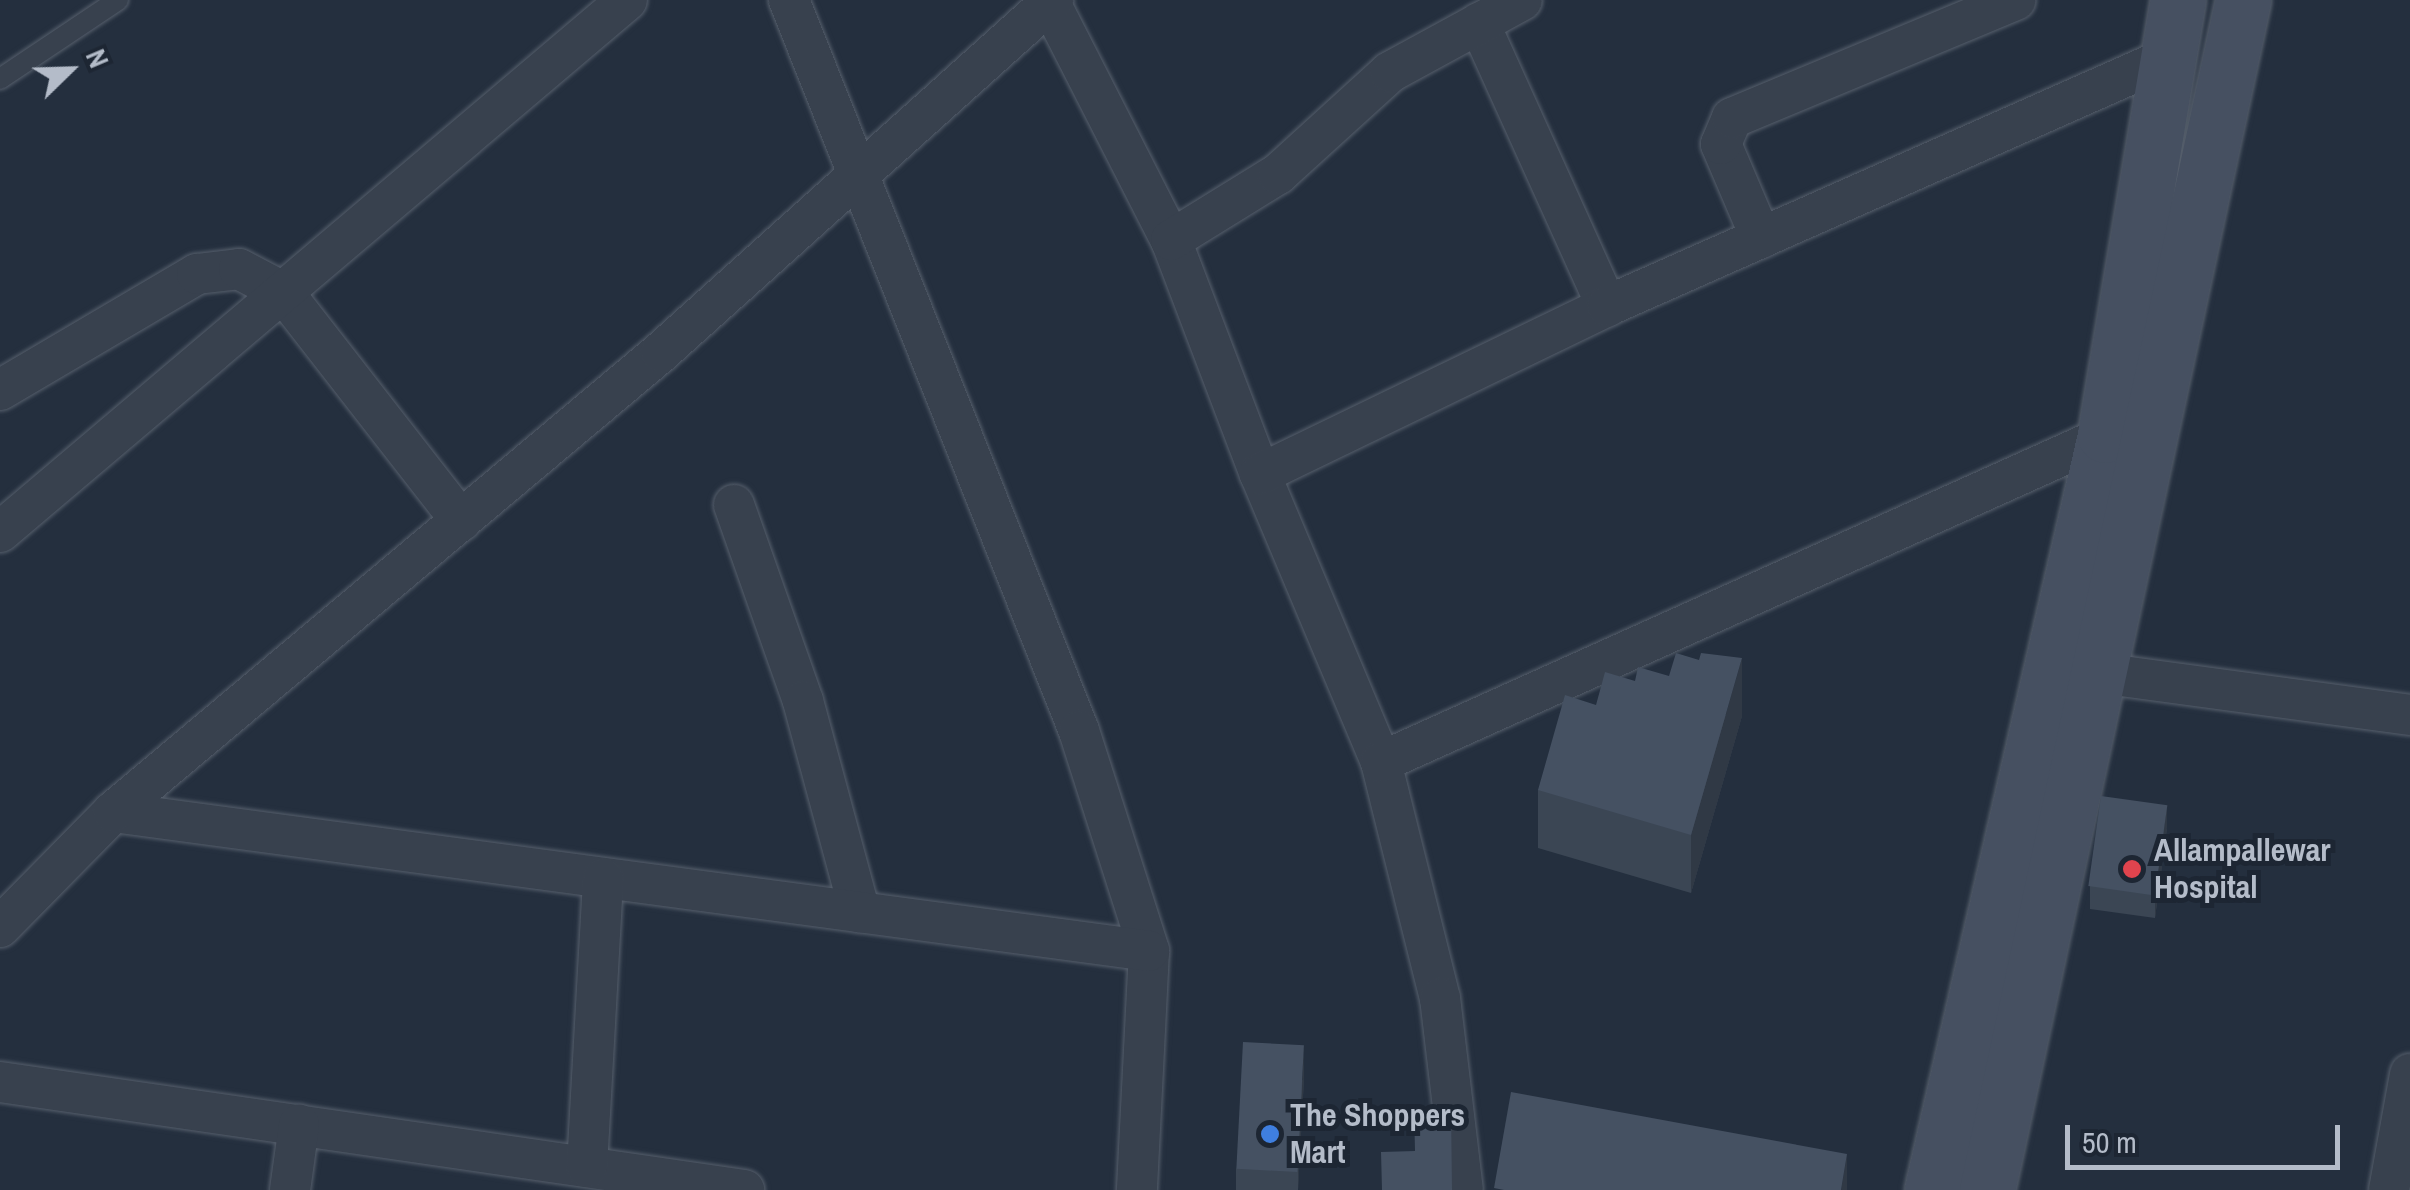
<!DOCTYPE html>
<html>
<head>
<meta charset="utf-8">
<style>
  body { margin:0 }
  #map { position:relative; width:2410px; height:1190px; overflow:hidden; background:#242f3e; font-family:"Archivo Narrow",sans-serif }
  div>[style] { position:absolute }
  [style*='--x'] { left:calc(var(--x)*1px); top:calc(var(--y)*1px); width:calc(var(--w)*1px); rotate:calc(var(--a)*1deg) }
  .roads { filter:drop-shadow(0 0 2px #565f6c) drop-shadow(0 0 2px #565f6c) }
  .service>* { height:20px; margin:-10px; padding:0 10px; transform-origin:10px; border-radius:10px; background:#38414e }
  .minor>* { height:40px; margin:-20px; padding:0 20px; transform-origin:20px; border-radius:20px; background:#38414e }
  .secondary>* { height:55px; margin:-27.5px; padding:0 27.5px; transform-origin:27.5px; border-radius:27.5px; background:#465061 }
  .wall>* { inset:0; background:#3b4654 }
  .shaded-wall>* { inset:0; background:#303945 }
  .building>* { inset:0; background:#455162; transform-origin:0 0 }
  .dots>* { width:28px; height:28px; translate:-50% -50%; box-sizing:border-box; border:5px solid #1d2633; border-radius:50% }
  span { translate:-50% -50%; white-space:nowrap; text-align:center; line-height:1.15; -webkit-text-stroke:10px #1d2633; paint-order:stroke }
  .poi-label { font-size:32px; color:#b4bcc9; font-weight:700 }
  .left { translate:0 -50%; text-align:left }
  .north { position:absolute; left:20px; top:20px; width:100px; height:100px; -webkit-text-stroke:8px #1d2633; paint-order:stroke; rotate:67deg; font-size:28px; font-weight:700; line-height:40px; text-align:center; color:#b4bcc9 }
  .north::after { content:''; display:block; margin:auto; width:35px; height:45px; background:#b4bcc9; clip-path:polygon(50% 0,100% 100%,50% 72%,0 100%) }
  .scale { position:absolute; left:2065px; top:1125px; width:275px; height:45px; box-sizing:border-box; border:5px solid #b4bcc9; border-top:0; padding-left:12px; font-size:30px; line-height:35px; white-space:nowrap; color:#b4bcc9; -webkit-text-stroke:8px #1d2633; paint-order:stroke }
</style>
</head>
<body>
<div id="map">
  <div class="roads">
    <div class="service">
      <i style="--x:0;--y:79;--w:142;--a:-33.8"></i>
    </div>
    <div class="minor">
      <i style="--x:789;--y:0;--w:786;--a:68.36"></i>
      <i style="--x:1079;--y:731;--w:231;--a:72.3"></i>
      <i style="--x:1149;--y:951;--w:239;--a:92.9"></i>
      <i style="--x:1050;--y:3;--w:266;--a:63"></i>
      <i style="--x:1171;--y:240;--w:250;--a:69.2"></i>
      <i style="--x:1260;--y:474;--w:312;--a:67.2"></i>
      <i style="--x:1381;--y:762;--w:243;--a:76"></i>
      <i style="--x:1440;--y:998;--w:193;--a:83.2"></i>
      <i style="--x:1479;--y:23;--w:311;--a:65.7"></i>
      <i style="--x:1761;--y:238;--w:102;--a:-113.1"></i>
      <i style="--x:1721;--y:144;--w:28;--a:-67"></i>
      <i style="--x:1732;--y:118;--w:307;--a:-22.6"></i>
      <i style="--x:1171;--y:240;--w:126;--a:-31.7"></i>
      <i style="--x:1278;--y:174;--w:151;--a:-42.3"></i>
      <i style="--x:1390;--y:72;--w:150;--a:-28.6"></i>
      <i style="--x:0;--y:390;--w:229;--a:-30.5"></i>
      <i style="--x:197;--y:274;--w:42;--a:-6.8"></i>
      <i style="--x:239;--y:269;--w:50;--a:27.6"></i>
      <i style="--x:283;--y:292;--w:290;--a:52.1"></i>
      <i style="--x:1260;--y:474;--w:386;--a:-25.8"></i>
      <i style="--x:1607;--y:306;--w:612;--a:-23.89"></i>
      <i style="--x:734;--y:505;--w:208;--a:70.6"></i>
      <i style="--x:803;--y:701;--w:219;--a:74.9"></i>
      <i style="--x:0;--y:532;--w:822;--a:-40.31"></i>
      <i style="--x:2100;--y:673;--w:313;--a:7.7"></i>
      <i style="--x:1381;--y:762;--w:811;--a:-24.23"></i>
      <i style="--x:113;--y:812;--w:1045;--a:7.64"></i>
      <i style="--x:0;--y:927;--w:161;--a:-45.5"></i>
      <i style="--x:113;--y:812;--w:715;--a:-40.01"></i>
      <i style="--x:661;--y:352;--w:527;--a:-41.92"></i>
      <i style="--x:0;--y:1082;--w:752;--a:8.26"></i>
      <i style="--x:587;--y:1167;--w:289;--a:-86.8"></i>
      <i style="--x:290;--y:1190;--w:66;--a:-82.1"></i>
      <i style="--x:2389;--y:1190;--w:118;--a:-79.7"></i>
    </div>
    <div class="secondary">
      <i style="--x:1932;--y:1190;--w:775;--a:-77.09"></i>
      <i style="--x:2105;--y:435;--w:441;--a:-80.5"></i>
      <i style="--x:1987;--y:1190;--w:1217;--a:-77.86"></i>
    </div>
  </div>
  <div class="wall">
    <i style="clip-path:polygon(1596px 705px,1742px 716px,1691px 893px,1538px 848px,1538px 790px)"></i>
    <i style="clip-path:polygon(2167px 828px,2155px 918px,2090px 909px,2090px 886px)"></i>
    <i style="clip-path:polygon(1304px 1078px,1298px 1190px,1236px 1190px,1236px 1169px)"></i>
  </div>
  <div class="shaded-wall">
    <i style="clip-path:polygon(1742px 658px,1742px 716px,1691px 893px,1691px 835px)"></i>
    <i style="clip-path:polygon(2167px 805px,2167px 828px,2155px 918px,2155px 894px)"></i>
    <i style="clip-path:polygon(1304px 1045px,1304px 1078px,1298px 1190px,1298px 1172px)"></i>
    <i style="clip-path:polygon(1847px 1154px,1847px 1190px,1841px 1190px)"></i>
  </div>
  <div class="building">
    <i style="clip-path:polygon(1676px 653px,1699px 660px,1701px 653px,1742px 658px,1691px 835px,1538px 790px,1565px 695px,1596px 705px,1605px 672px,1635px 681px,1638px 667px,1669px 676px)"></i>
    <i style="left:2101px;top:796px;width:67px;height:91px;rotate:8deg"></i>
    <i style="left:1243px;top:1042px;width:61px;height:127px;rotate:3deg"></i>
    <i style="clip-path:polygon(1511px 1092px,1847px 1154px,1841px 1190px,1504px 1190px,1494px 1188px)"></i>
    <i style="clip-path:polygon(1414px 1108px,1451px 1108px,1452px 1190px,1382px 1190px,1381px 1152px,1415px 1151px)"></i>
  </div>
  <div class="dots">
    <i style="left:2132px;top:869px;background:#e0444e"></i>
    <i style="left:1270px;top:1134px;background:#3f7fe0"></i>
  </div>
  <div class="poi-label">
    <span class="left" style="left:2154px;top:869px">Allampallewar<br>Hospital</span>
    <span class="left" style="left:1290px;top:1134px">The Shoppers<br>Mart</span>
  </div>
  <div class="north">N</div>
  <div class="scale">50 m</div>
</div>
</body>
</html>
